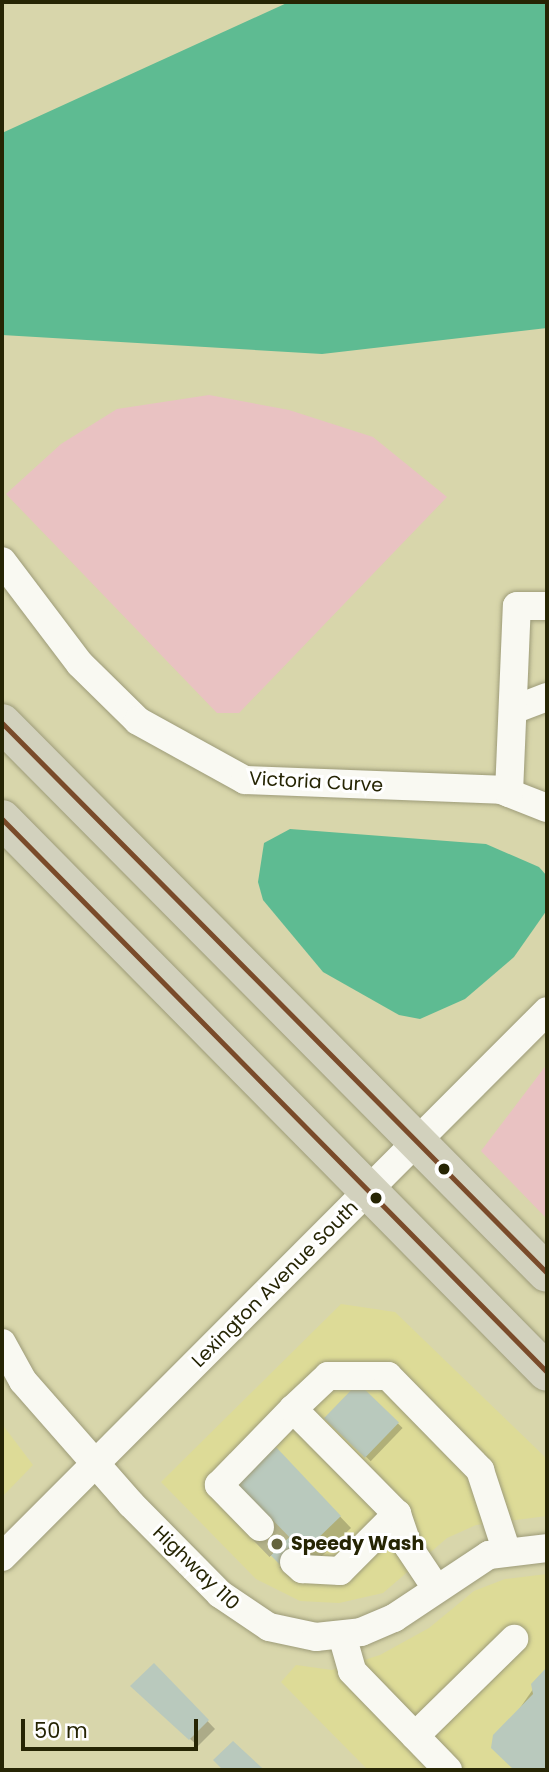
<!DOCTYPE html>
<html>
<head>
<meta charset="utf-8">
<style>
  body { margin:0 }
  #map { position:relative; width:549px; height:1772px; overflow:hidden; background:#d8d6ab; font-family:Poppins,sans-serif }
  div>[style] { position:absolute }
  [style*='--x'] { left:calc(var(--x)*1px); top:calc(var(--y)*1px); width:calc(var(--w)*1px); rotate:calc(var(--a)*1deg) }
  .built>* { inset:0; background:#dddb97 }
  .green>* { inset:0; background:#e9c2c2 }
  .water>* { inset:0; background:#5ebb92 }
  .shadow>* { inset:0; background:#0003; transform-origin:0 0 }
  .building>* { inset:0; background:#b9c9bd; transform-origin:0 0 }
  .minor-tunnel>* { height:28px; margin-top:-14px; transform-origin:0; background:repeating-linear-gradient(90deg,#b4b38a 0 28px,transparent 0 42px) }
  .roads { filter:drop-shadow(0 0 2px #9d9b78) drop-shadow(0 0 2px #9d9b78) }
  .minor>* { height:28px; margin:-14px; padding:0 14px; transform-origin:14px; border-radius:14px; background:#f9f9f2 }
  .highway>* { height:38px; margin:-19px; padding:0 19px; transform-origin:19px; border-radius:19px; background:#d2d1bd }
  .bus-1>* { height:5px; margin:-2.5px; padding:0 2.5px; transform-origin:2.5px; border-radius:2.5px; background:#7a4b2a }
  .dots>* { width:19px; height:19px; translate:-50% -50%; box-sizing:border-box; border:4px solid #fff; border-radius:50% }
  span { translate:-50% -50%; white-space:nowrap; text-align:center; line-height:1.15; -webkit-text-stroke:6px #fff; paint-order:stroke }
  .street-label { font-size:19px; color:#262504 }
  .poi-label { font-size:19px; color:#262504; font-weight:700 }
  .left { translate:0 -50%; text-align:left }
  .frame { position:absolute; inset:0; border:4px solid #262504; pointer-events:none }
  .scale { position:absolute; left:21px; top:1719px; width:177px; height:32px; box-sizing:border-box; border:4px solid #262504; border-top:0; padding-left:9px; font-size:21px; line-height:24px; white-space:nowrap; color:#262504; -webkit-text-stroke:5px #fff; paint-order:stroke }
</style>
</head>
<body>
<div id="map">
  <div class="built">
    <i style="clip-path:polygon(341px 1304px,395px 1312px,547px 1459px,547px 1516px,476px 1525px,447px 1538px,383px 1593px,339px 1603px,300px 1601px,256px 1579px,161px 1482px)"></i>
    <i style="clip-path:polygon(2px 1424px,33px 1465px,2px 1497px)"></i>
    <i style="clip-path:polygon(547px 1574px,547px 1770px,368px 1770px,281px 1682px,296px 1665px,332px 1670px,380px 1655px,429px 1628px,474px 1591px,505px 1579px)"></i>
  </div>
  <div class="green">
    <i style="clip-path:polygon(209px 395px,289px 410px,373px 437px,447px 497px,239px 713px,217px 713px,6px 494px,61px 444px,117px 409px)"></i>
    <i style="clip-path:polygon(547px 1064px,547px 1219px,481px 1151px)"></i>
  </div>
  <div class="water">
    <i style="clip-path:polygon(289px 2px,547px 2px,547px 328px,322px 354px,2px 335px,2px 133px)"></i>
    <i style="clip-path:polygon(290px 829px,486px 844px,539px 867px,547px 876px,547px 910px,514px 957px,465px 999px,420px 1019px,399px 1015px,323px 972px,263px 900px,258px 882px,264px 843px)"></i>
  </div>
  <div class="shadow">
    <i style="left:358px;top:1385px;width:62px;height:46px;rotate:44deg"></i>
    <i style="clip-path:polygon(276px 1449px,351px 1528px,297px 1580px)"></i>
    <i style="clip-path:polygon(154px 1665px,215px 1729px,198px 1746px,140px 1694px)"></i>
    <i style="clip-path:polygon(547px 1669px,547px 1770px,516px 1770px,493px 1747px)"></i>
  </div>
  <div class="building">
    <i style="left:358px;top:1383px;width:57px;height:49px;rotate:44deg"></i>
    <i style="clip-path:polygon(276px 1447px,341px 1516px,285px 1570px,251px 1535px,236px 1485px)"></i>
    <i style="clip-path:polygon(154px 1663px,209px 1720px,189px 1740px,130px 1686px)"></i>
    <i style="clip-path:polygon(547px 1667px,547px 1770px,514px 1770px,491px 1748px,493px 1735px,533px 1694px,531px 1684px)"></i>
    <i style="clip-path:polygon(233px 1741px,261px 1767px,265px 1770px,223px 1770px,213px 1760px)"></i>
  </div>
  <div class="minor-tunnel">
    <i style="--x:260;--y:1527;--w:49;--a:45.8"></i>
  </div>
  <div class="roads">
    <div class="minor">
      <i style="--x:2;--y:561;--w:129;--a:52.9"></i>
      <i style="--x:80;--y:664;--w:81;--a:44.5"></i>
      <i style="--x:138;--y:721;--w:122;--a:28.9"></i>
      <i style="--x:245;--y:780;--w:256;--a:2.2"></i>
      <i style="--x:501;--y:790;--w:49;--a:21.4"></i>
      <i style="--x:513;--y:710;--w:36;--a:-21"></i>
      <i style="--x:509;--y:793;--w:187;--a:-87.6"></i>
      <i style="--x:517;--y:606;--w:30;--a:0"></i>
      <i style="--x:2;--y:1343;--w:43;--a:61.1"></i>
      <i style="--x:23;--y:1381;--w:164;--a:48.7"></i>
      <i style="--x:131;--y:1504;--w:127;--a:45.3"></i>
      <i style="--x:220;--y:1594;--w:59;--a:34"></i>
      <i style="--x:269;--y:1627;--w:48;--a:12"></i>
      <i style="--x:316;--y:1637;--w:45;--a:-6.3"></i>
      <i style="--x:361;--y:1632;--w:36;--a:-23"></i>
      <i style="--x:394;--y:1618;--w:114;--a:-33.6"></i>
      <i style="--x:489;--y:1555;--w:58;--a:-6.9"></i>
      <i style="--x:260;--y:1527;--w:59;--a:-134.3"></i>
      <i style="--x:219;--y:1485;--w:106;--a:-45.8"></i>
      <i style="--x:2;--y:1557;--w:771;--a:-45.05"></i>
      <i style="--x:294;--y:1562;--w:11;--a:41"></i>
      <i style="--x:302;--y:1569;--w:38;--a:3"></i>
      <i style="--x:340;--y:1571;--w:81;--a:-45"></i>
      <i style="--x:436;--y:1588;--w:50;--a:-123.7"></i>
      <i style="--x:408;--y:1546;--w:34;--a:-109"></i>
      <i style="--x:397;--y:1514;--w:148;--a:-134.7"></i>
      <i style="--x:293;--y:1409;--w:48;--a:-43.3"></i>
      <i style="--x:328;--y:1376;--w:60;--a:0"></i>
      <i style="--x:388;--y:1376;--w:132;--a:45.6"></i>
      <i style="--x:480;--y:1470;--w:83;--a:71.8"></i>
      <i style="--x:342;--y:1635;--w:37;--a:74"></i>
      <i style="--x:352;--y:1671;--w:138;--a:45.9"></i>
      <i style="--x:415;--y:1736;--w:139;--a:-44.4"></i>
    </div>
    <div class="highway">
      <i style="--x:2;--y:723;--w:774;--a:45.26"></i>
      <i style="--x:2;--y:819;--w:776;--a:45.42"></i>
    </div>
  </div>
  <div class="bus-1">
    <i style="--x:2;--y:723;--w:774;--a:45.26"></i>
    <i style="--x:2;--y:819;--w:776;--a:45.42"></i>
  </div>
  <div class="dots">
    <i style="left:444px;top:1169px;background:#262504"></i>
    <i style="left:376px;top:1198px;background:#262504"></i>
    <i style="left:277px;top:1544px;background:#64633e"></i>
  </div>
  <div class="street-label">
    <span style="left:316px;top:782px;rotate:3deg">Victoria Curve</span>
    <span style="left:275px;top:1284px;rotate:-45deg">Lexington Avenue South</span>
    <span style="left:196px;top:1568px;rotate:44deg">Highway 110</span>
  </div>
  <div class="poi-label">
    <span class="left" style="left:291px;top:1544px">Speedy Wash</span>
  </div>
  <div class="frame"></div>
  <div class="scale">50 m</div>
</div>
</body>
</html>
